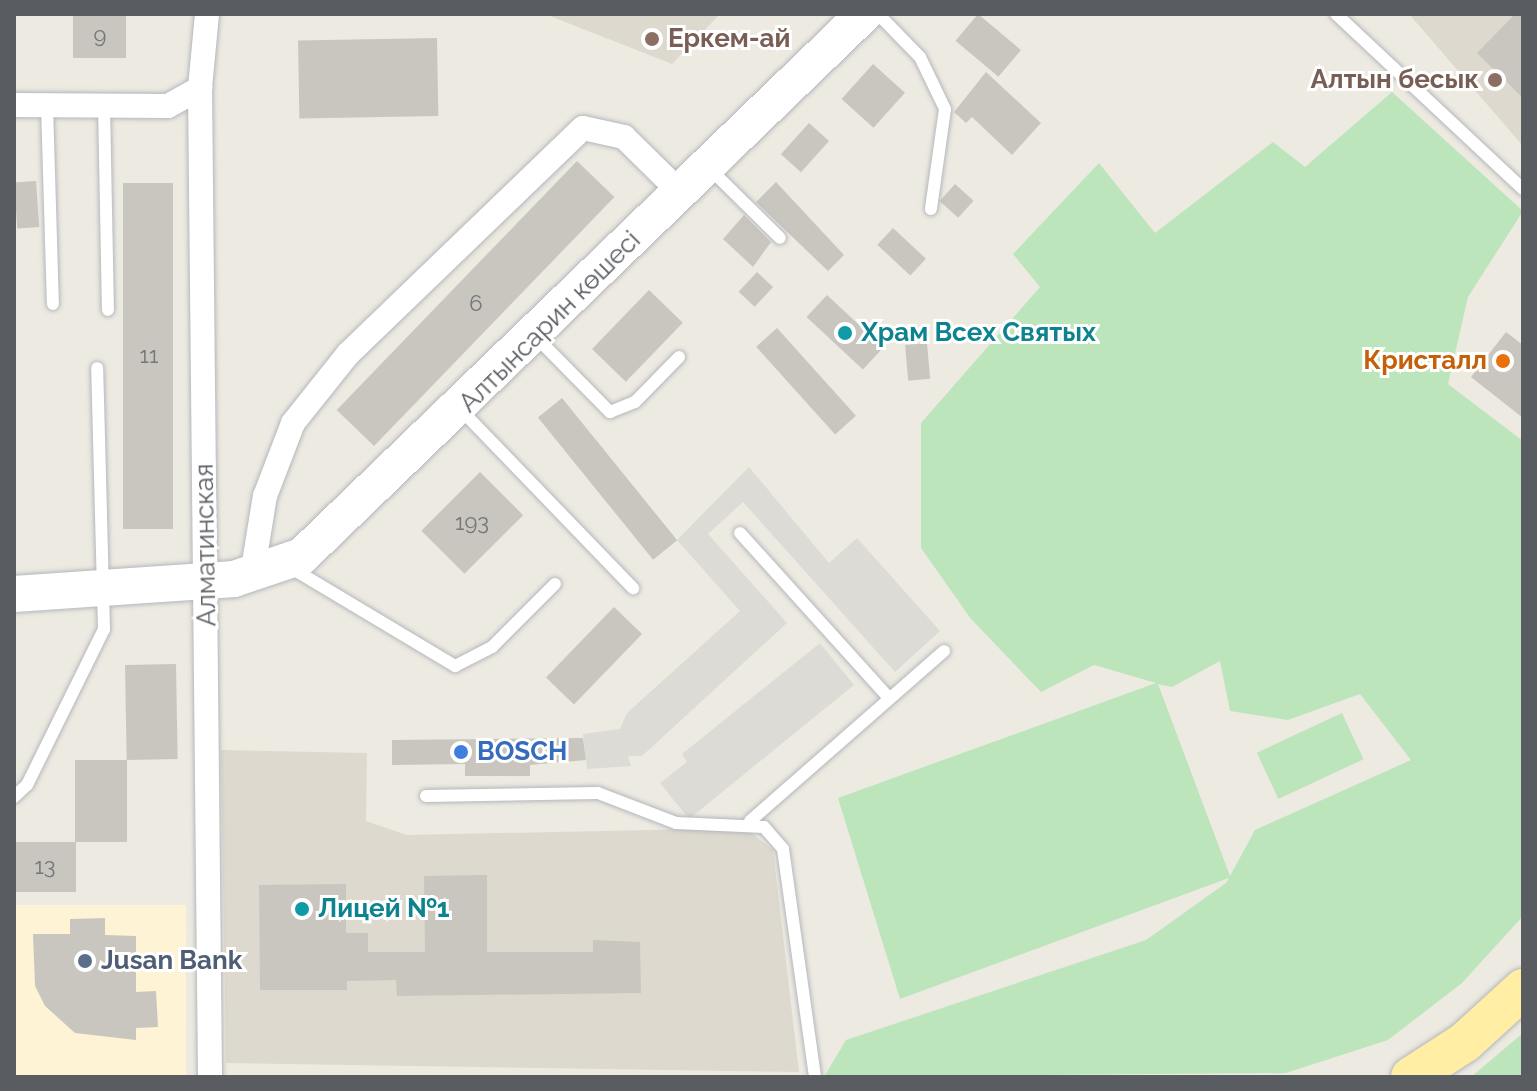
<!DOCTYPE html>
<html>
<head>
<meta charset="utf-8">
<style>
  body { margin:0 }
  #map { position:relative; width:1537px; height:1091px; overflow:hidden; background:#edeae1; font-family:Raleway,sans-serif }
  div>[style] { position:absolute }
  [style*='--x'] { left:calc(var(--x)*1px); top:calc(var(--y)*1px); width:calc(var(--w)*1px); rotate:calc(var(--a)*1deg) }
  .commercial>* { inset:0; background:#fef3d4; transform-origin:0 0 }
  .industrial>* { inset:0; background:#dddbd5 }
  .education>* { inset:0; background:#ddd9cf }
  .green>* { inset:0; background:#bde5bc; transform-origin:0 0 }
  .building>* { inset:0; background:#c9c6c0; transform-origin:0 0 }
  .roads { filter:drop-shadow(0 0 2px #b4b7bc) drop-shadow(0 0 2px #b4b7bc) }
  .lane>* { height:12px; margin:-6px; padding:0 6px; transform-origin:6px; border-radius:6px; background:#fff }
  .street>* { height:24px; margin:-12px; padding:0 12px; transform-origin:12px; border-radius:12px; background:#fff }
  .secondary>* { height:36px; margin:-18px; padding:0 18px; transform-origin:18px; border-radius:18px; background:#fff }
  .primary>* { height:40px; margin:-20px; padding:0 20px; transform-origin:20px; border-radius:20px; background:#ffeea3 }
  .dots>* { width:22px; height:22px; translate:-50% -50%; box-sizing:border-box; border:4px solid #fff; border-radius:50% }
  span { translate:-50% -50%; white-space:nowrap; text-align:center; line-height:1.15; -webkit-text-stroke:6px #fff; paint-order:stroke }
  .number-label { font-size:22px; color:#75777a }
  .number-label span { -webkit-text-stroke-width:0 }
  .education-label { font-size:26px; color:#785e54; font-weight:700 }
  .left { translate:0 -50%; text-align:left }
  .right { translate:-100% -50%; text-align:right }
  .street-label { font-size:26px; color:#595d62 }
  .culture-label { font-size:26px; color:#0d838f; font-weight:700 }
  .food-label { font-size:26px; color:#c56008; font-weight:700 }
  .shop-label { font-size:26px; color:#366cbe; font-weight:700 }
  .service-label { font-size:26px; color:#4e5e75; font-weight:700 }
  .frame { position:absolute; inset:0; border:16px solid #595d62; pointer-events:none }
</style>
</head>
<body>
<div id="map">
  <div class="commercial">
    <i style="left:14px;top:905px;width:172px;height:172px"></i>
  </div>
  <div class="industrial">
    <i style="clip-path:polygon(749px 467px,829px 563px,857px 538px,940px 631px,895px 672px,743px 502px,708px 534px,787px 623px,642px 756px,628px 756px,631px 766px,587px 769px,583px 734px,620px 729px,627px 713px,740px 611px,677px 540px)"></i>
    <i style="clip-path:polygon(820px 643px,854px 685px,689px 819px,660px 783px,687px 762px,682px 754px)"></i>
  </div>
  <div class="education">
    <i style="clip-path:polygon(545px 14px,720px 14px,672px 64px)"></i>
    <i style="clip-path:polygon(1409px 14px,1523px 14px,1523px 146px)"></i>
    <i style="clip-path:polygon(221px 750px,367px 753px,366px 821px,407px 835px,745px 828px,773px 850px,799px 1072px,226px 1063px)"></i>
  </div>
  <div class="green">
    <i style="clip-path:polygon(evenodd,1392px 92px,1523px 211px,1468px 297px,1448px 384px,1523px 441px,1523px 916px,1462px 983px,1388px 1040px,1286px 1073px,824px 1077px,846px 1040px,1146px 940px,1226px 883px,1229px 878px,900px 999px,838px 798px,1156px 683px,1094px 665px,1041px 692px,971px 619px,921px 548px,921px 423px,1040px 287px,1013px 254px,1099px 163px,1155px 233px,1273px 142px,1305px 167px,1392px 92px,1220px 661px,1230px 711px,1288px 720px,1360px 694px,1411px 760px,1255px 830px,1230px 876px,1158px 684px,1172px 687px,1220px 661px)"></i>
    <i style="left:1342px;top:713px;width:51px;height:94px;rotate:65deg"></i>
    <i style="clip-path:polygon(1523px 1033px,1523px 1077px,1471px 1077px)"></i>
  </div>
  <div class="building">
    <i style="left:73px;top:14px;width:53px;height:44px"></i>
    <i style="left:978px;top:14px;width:56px;height:35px;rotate:40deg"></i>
    <i style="clip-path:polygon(1515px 14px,1523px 14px,1523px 98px,1477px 53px)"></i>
    <i style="left:437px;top:38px;width:78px;height:139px;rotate:89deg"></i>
    <i style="left:873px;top:64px;width:43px;height:47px;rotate:42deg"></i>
    <i style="clip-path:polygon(986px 72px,1041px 123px,1012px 155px,972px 117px,966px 123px,954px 112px)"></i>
    <i style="left:809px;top:123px;width:27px;height:42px;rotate:42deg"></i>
    <i style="left:577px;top:161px;width:52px;height:346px;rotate:44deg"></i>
    <i style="left:36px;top:181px;width:46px;height:22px;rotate:86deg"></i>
    <i style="clip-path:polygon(776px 182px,844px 255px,828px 271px,756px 202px)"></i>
    <i style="left:123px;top:183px;width:50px;height:346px"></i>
    <i style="left:955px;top:184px;width:25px;height:23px;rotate:42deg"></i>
    <i style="clip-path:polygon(744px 215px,771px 242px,753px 267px,723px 239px)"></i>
    <i style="left:893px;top:228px;width:45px;height:23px;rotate:43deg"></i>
    <i style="left:757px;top:272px;width:22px;height:27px;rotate:43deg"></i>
    <i style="left:649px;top:290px;width:47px;height:82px;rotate:44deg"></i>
    <i style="left:827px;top:295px;width:77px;height:30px;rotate:43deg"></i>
    <i style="left:777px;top:328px;width:118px;height:28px;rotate:48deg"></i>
    <i style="clip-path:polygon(1506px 332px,1523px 345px,1523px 418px,1471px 377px)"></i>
    <i style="left:927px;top:343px;width:36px;height:22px;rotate:85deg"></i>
    <i style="left:562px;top:398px;width:183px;height:31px;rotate:51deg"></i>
    <i style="left:480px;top:472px;width:61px;height:83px;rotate:45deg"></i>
    <i style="left:614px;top:607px;width:39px;height:98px;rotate:44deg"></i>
    <i style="left:176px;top:664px;width:95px;height:51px;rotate:89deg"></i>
    <i style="clip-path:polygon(583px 738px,586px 760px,530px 765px,530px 776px,465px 776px,465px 764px,392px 765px,392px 740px)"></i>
    <i style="left:75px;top:760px;width:52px;height:82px"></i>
    <i style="left:14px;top:842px;width:62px;height:50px"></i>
    <i style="clip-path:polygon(487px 875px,487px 952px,593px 952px,593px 940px,640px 942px,641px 993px,397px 996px,396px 980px,347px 981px,347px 990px,260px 990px,259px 885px,346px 884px,346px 933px,368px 933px,368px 952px,425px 952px,424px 876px)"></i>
    <i style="clip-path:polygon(105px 918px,105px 935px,136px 936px,136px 992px,156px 991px,158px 1027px,136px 1028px,136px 1040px,75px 1033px,45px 1006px,35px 986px,33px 934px,70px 934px,70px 919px)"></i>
  </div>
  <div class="roads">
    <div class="lane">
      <i style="--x:878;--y:14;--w:60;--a:45.7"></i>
      <i style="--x:920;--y:57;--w:58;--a:64.3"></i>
      <i style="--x:945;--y:109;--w:101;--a:98"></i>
      <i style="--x:1336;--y:14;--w:256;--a:43.1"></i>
      <i style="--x:47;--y:105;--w:199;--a:88.3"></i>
      <i style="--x:104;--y:105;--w:205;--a:88.9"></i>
      <i style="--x:710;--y:169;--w:98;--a:44.6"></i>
      <i style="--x:535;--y:336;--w:107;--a:45.4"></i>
      <i style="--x:610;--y:412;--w:27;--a:-22"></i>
      <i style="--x:635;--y:402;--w:63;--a:-45.6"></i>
      <i style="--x:461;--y:410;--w:248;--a:46"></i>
      <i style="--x:740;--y:533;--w:222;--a:47.9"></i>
      <i style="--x:288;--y:566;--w:195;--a:30.9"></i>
      <i style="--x:455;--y:666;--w:42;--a:-27.2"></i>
      <i style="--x:492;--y:647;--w:89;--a:-45"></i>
      <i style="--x:426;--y:796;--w:172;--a:-1"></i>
      <i style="--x:598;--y:793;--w:84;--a:21"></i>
      <i style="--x:676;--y:823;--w:88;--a:2.6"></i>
      <i style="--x:764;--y:827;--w:29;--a:49"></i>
      <i style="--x:783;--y:849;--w:230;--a:82"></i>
      <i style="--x:14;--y:797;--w:18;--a:-43"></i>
      <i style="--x:27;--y:785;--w:174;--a:-63.7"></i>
      <i style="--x:104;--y:629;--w:261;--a:-91.5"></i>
      <i style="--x:750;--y:821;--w:258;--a:-41.2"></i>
    </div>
    <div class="street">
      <i style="--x:207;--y:14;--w:74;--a:95.4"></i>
      <i style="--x:200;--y:88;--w:989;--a:89.42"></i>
      <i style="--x:14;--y:105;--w:154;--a:0.4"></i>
      <i style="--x:168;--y:106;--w:37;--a:-29"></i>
      <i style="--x:252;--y:575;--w:80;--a:-80.7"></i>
      <i style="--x:265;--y:496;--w:78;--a:-69"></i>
      <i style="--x:293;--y:423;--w:88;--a:-51.4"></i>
      <i style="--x:348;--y:354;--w:326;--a:-43.9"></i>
      <i style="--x:583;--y:128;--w:42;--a:12.4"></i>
      <i style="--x:624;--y:137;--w:80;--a:44.5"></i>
    </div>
    <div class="secondary">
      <i style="--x:14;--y:594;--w:221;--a:-3.9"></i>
      <i style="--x:234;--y:579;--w:72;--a:-18.7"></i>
      <i style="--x:302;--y:556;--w:781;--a:-43.96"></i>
    </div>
    <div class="primary">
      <i style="--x:1411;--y:1077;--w:64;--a:-32.9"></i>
      <i style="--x:1465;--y:1042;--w:79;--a:-42.4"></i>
    </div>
  </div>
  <div class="dots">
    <i style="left:652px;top:39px;background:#8d6e63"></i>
    <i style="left:1495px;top:80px;background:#8d6e63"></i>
    <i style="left:845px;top:333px;background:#0f9aa8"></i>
    <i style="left:1503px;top:361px;background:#e8710a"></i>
    <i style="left:461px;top:752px;background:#3f7fe0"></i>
    <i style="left:302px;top:909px;background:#0f9aa8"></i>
    <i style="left:85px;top:961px;background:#5c6f8a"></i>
  </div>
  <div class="number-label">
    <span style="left:100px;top:36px">9</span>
    <span style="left:476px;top:304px">6</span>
    <span style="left:149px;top:356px">11</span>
    <span style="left:472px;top:523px">193</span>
    <span style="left:45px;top:867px">13</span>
  </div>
  <div class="education-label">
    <span class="left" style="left:668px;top:39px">Еркем-ай</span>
    <span class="right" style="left:1479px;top:80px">Алтын бесык</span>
  </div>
  <div class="street-label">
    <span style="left:550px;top:322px;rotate:-45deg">Алтынсарин көшесі</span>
    <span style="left:206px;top:545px;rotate:-91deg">Алматинская</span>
  </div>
  <div class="culture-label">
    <span class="left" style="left:861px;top:333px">Храм Всех Святых</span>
    <span class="left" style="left:318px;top:909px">Лицей №1</span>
  </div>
  <div class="food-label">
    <span class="right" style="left:1487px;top:361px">Кристалл</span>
  </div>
  <div class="shop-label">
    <span class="left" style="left:477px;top:752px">BOSCH</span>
  </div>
  <div class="service-label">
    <span class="left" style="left:101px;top:961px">Jusan Bank</span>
  </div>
  <div class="frame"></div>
</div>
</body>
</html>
